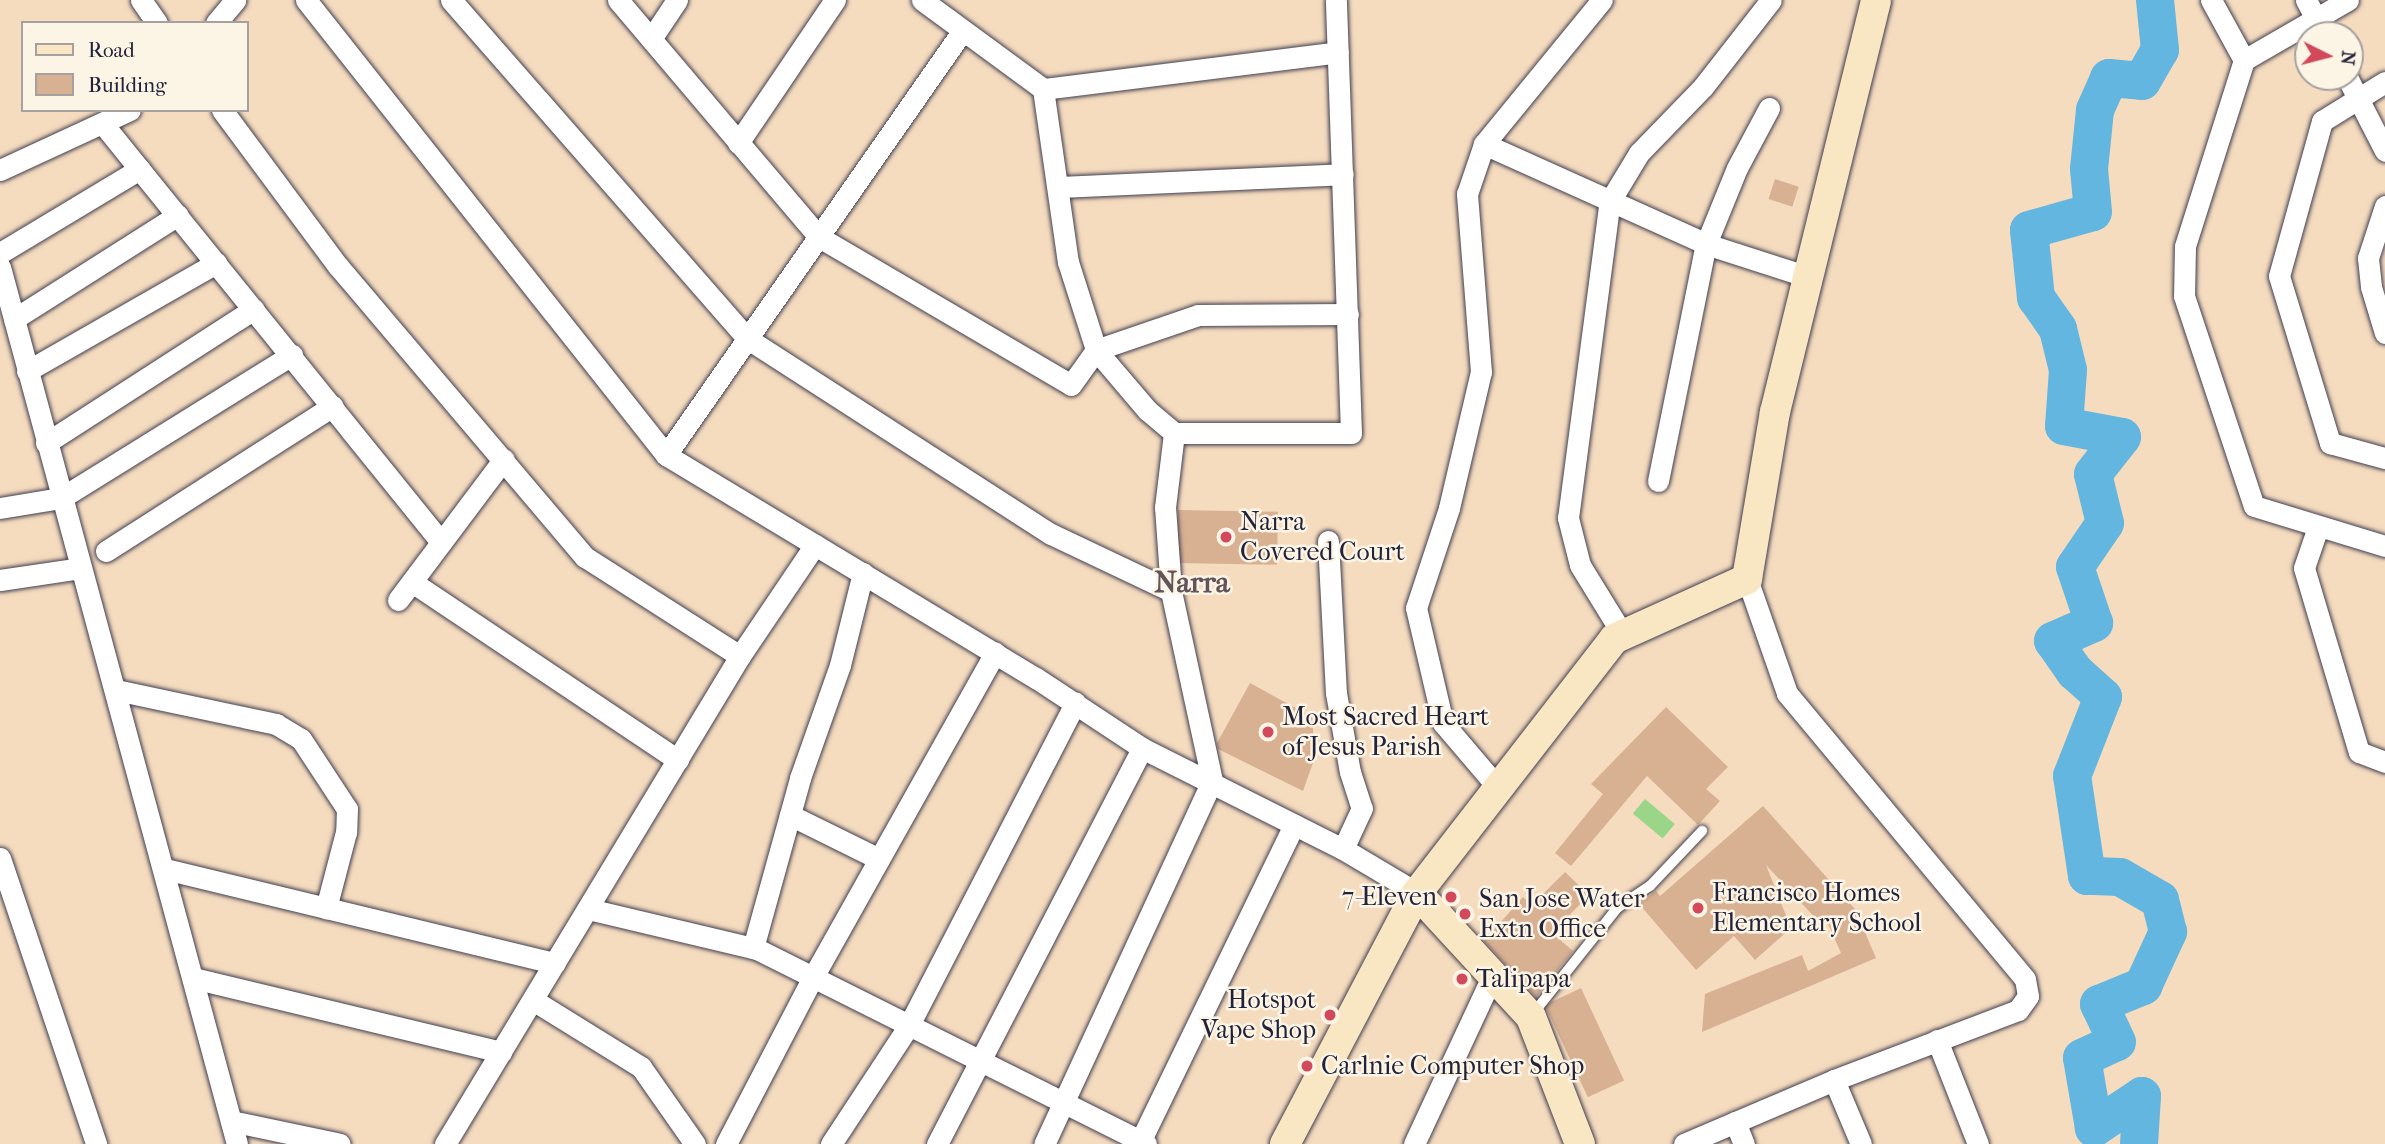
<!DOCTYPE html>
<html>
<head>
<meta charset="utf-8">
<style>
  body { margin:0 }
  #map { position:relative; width:2385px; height:1144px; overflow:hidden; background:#f5dcbf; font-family:"IM FELL French Canon",serif }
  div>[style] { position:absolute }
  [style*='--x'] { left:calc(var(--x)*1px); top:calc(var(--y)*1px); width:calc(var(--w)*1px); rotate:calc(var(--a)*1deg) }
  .green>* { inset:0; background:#9bd588; transform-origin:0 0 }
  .river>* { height:38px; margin:-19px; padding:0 19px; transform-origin:19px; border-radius:19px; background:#63b6df }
  .building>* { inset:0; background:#d8b193; transform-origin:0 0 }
  .roads { filter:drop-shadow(0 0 2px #423e4f) drop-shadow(0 0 2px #423e4f) }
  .lane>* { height:10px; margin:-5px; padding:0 5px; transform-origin:5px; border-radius:5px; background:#fff }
  .street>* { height:21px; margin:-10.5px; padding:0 10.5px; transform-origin:10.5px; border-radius:10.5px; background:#fff }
  .secondary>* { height:30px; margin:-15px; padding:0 15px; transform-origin:15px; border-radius:15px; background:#f9e7c3 }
  .dots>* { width:19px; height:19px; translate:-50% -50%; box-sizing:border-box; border:4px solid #fcf5e5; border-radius:50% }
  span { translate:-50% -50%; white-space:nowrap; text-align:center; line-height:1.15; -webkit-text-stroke:5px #fcf5e5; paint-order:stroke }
  .poi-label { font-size:26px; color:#22223b }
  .left { translate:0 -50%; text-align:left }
  .right { translate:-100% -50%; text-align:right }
  .quarter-label { font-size:30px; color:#62545a; font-weight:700 }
  .legend { position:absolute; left:21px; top:21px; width:228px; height:91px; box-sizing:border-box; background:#fcf5e5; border:2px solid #a5a1a1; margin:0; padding:9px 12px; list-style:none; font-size:21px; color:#22223b }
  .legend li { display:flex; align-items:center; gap:14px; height:35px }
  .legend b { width:35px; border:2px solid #a5a1a1 }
  .north { position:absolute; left:2294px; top:21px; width:70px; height:70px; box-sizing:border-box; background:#fcf5e5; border:2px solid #a5a1a1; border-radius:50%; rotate:96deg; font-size:19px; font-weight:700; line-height:28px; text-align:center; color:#22223b }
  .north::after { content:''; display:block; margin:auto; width:24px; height:32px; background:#d1495b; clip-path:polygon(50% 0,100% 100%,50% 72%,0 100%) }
</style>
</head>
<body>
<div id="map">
  <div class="green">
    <i style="left:1645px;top:799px;width:39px;height:19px;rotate:40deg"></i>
  </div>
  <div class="river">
    <i style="--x:2139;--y:1144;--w:48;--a:-86.4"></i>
    <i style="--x:2142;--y:1096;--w:58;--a:146.3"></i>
    <i style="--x:2094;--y:1128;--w:71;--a:-99.7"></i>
    <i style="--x:2082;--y:1058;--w:38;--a:-25"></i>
    <i style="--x:2117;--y:1042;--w:42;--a:-115.3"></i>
    <i style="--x:2099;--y:1004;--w:48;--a:-22.2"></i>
    <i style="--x:2143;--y:986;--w:60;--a:-65.2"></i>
    <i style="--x:2168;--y:932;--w:33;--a:-104"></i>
    <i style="--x:2160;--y:900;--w:46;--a:-150.1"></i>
    <i style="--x:2120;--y:877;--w:33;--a:-178"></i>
    <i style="--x:2087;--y:876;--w:101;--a:-98.5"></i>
    <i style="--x:2072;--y:776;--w:85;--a:-68.6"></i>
    <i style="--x:2103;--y:697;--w:38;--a:-138"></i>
    <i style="--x:2075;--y:672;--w:38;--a:-125"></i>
    <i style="--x:2053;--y:641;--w:45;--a:-23.7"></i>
    <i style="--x:2094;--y:623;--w:59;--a:-108.7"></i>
    <i style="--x:2075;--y:567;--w:53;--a:-55.7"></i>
    <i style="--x:2105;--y:523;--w:50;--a:-103.8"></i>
    <i style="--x:2093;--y:474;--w:47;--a:-51.9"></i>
    <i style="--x:2122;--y:437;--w:59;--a:-169.3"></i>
    <i style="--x:2064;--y:426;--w:56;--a:-85.9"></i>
    <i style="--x:2068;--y:370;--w:42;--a:-103.7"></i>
    <i style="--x:2058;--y:329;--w:38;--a:-125"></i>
    <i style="--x:2036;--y:298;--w:68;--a:-95.9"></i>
    <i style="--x:2029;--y:230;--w:66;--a:-15.7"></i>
    <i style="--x:2093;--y:212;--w:43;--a:-95.3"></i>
    <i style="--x:2089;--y:169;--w:59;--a:-84.2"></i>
    <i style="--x:2095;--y:110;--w:35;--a:-66"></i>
    <i style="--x:2109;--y:78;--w:33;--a:5"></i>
    <i style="--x:2142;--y:81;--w:36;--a:-60"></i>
    <i style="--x:2160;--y:50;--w:50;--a:-95.7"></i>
  </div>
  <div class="building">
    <i style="left:1775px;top:179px;width:25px;height:21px;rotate:18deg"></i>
    <i style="left:1178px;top:510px;width:100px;height:53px;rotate:1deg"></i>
    <i style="clip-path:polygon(1250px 683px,1312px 717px,1315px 757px,1303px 791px,1218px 749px,1217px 743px)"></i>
    <i style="clip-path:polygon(1666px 707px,1728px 767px,1706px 789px,1720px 801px,1698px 825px,1647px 776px,1571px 866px,1555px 853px,1603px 794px,1591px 784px)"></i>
    <i style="clip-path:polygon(1763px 806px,1855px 909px,1876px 958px,1702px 1032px,1705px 994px,1802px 955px,1808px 971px,1841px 953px,1825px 917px,1819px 922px,1766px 865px,1791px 928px,1755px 960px,1734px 936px,1696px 970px,1639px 904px,1656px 891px,1660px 896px)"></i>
    <i style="clip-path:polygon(1565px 872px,1589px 895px,1552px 933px,1573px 951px,1536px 997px,1484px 941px,1523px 897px,1532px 905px)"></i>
    <i style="left:1581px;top:988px;width:102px;height:40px;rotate:65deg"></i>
  </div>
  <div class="roads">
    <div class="lane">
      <i style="--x:1532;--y:1015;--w:137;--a:-51.5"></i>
      <i style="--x:1617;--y:908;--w:40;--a:-34"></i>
      <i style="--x:1650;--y:886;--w:76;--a:-46.6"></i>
    </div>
    <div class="street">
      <i style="--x:141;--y:0;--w:28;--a:55"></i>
      <i style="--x:306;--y:0;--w:580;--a:51.65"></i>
      <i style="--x:666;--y:455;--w:432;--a:31.1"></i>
      <i style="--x:1036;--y:678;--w:127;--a:33.4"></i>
      <i style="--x:1142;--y:748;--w:225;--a:26.7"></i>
      <i style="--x:1343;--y:849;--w:86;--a:30.7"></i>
      <i style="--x:451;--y:0;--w:451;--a:48.8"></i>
      <i style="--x:748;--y:339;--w:360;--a:32.8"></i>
      <i style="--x:1051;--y:534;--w:133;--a:25.4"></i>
      <i style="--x:618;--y:0;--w:311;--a:49.7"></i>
      <i style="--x:819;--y:237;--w:292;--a:30.4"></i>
      <i style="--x:1071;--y:385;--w:43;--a:-54.5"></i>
      <i style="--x:1096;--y:350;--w:108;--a:-18.9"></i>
      <i style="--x:1198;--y:315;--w:150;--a:-0.4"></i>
      <i style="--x:922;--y:0;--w:150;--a:36.3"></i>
      <i style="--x:1043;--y:89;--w:175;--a:81.8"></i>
      <i style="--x:1068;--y:262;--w:92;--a:72.3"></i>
      <i style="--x:1096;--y:350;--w:79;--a:49.6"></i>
      <i style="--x:1147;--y:410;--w:35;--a:40"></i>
      <i style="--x:1174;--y:433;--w:75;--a:96.9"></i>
      <i style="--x:1165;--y:507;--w:84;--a:85.9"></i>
      <i style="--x:1171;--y:591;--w:194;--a:77.8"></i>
      <i style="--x:1212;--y:781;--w:400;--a:114.8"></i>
      <i style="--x:2211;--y:0;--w:68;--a:61.2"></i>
      <i style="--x:2306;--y:0;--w:40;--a:62"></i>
      <i style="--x:2348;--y:0;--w:120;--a:150"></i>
      <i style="--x:2244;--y:60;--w:195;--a:107.6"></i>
      <i style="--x:2185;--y:246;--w:50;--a:91.1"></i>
      <i style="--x:2184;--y:296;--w:221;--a:71.6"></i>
      <i style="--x:2254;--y:506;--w:137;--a:17"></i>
      <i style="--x:216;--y:23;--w:30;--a:-50"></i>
      <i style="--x:651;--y:39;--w:47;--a:-56.3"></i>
      <i style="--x:2347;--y:77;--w:83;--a:62.8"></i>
      <i style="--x:2385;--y:82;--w:74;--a:148.2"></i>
      <i style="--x:2322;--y:121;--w:161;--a:105.5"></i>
      <i style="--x:2279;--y:276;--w:175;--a:73"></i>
      <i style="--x:2330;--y:443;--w:57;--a:15.3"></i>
      <i style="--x:1043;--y:89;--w:297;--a:-7.1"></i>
      <i style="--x:222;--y:110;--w:194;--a:53.4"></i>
      <i style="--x:338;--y:266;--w:382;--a:49.7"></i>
      <i style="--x:585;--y:557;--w:184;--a:32.6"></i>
      <i style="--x:103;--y:124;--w:538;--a:51.04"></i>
      <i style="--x:738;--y:143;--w:173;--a:-55.9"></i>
      <i style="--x:1484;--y:144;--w:243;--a:24.2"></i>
      <i style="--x:1706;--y:244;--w:107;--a:17.9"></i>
      <i style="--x:0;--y:170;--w:143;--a:-24.8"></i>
      <i style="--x:1059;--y:187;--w:284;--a:-2.6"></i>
      <i style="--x:2385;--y:206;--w:55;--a:108.1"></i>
      <i style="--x:2368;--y:258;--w:29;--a:84"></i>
      <i style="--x:2371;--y:287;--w:48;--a:73.1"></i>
      <i style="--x:0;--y:253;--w:163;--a:-31"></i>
      <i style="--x:0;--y:267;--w:908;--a:74.88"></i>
      <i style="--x:14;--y:319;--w:194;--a:-32.4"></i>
      <i style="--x:27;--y:371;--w:218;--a:-29.7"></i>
      <i style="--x:1174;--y:433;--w:177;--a:0"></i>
      <i style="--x:1351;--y:433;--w:433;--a:-92"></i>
      <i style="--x:46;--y:443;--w:247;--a:-32.8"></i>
      <i style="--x:666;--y:455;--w:518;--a:-55.05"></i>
      <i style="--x:1658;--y:481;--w:242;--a:-78.6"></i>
      <i style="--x:1706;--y:244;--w:82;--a:-67.8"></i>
      <i style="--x:1737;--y:168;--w:68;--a:-61.9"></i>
      <i style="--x:0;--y:508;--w:62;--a:-9.3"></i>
      <i style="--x:61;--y:498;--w:272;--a:-31.8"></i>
      <i style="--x:2318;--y:527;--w:43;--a:108.9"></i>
      <i style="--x:2304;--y:568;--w:192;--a:73.4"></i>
      <i style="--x:2359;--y:752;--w:28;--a:21"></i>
      <i style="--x:1328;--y:541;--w:152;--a:87"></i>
      <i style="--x:1336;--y:693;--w:80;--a:80"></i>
      <i style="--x:1350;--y:772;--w:38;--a:72"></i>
      <i style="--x:1362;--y:808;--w:45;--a:114.9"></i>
      <i style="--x:106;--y:551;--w:269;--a:-32.6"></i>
      <i style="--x:0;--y:580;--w:81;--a:-8.5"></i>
      <i style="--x:412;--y:582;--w:320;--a:33.8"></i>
      <i style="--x:398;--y:600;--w:176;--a:-53.1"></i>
      <i style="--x:1623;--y:635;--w:82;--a:-121.6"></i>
      <i style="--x:1580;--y:565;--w:49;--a:-104.3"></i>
      <i style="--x:1568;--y:518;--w:320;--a:-82.5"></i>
      <i style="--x:1610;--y:201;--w:56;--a:-58.9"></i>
      <i style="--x:1639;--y:153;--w:92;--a:-45.9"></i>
      <i style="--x:1703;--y:87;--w:110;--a:-52"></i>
      <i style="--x:116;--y:690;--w:164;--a:12"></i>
      <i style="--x:276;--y:724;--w:29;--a:31"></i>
      <i style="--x:301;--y:739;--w:84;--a:56.7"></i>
      <i style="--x:347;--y:809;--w:23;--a:92"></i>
      <i style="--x:346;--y:832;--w:79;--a:104.7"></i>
      <i style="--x:1500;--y:790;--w:88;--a:-130.4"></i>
      <i style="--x:1443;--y:723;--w:118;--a:-103.2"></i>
      <i style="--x:1416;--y:608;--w:105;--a:-71.7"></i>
      <i style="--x:1449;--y:508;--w:140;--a:-76.8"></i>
      <i style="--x:1481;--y:372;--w:179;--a:-94.5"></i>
      <i style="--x:1467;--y:194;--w:53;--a:-71.2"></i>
      <i style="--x:1484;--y:144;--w:186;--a:-50.7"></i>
      <i style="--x:790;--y:815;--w:99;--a:26.3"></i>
      <i style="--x:0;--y:858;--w:302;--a:71.4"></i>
      <i style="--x:165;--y:869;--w:401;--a:13.6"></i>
      <i style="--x:588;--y:909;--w:174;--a:13.3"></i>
      <i style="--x:757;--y:949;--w:435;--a:26.6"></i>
      <i style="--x:753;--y:948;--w:176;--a:-74.5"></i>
      <i style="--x:800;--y:778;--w:120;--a:-70.5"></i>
      <i style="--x:840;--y:665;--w:95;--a:-76"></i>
      <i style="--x:193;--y:978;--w:317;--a:13.5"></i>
      <i style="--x:533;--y:1000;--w:127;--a:31.8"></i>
      <i style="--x:641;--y:1067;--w:94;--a:55"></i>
      <i style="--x:1937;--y:1040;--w:112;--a:68.5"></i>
      <i style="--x:1834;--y:1080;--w:69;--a:67.1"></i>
      <i style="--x:231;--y:1121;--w:111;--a:11.9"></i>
      <i style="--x:1735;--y:1122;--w:24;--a:68"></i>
      <i style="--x:445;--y:1144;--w:570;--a:-58.85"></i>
      <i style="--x:740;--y:656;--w:134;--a:-56"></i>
      <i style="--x:726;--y:1144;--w:188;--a:-62.5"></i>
      <i style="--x:813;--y:977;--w:372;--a:-60.7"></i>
      <i style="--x:831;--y:1144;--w:140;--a:-56.7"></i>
      <i style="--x:908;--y:1027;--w:365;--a:-62.7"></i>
      <i style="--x:937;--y:1144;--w:446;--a:-62.6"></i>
      <i style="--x:1139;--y:1144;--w:355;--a:-64.1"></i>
      <i style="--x:1414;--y:1144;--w:184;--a:-65"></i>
      <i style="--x:1684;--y:1144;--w:163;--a:-23.1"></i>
      <i style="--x:1834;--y:1080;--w:197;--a:-20.8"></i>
      <i style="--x:2018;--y:1010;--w:17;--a:-54"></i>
      <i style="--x:2028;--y:996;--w:17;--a:-100"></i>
      <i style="--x:2025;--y:979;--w:372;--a:-129.8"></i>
      <i style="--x:1787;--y:693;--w:121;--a:-109.3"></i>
    </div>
    <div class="secondary">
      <i style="--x:1417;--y:893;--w:168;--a:47.4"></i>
      <i style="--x:1531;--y:1017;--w:136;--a:68.9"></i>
      <i style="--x:1285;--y:1144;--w:284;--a:-62.3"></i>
      <i style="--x:1417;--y:893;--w:321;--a:-52.2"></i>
      <i style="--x:1614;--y:639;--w:146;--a:-24.3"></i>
      <i style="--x:1747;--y:579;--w:169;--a:-80.5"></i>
      <i style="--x:1775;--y:412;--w:424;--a:-76.2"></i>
    </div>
  </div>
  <div class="dots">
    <i style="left:1226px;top:537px;background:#d1495b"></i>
    <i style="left:1268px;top:732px;background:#d1495b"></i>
    <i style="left:1451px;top:897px;background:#d1495b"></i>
    <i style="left:1698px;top:908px;background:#d1495b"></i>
    <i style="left:1465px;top:914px;background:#d1495b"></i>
    <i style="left:1462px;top:979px;background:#d1495b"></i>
    <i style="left:1330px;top:1015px;background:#d1495b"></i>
    <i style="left:1307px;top:1066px;background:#d1495b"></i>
  </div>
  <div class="poi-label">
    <span class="left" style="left:1240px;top:537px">Narra<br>Covered Court</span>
    <span class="left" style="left:1282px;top:732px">Most Sacred Heart<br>of Jesus Parish</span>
    <span class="left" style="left:1712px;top:908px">Francisco Homes<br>Elementary School</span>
    <span class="right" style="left:1437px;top:897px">7-Eleven</span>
    <span class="left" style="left:1479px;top:914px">San Jose Water<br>Extn Office</span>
    <span class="left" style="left:1476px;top:979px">Talipapa</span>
    <span class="right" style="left:1316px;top:1015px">Hotspot<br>Vape Shop</span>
    <span class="left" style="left:1321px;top:1066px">Carlnie Computer Shop</span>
  </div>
  <div class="quarter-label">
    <span style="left:1192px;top:583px">Narra</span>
  </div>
  <ul class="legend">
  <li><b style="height:9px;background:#f9e7c3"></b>Road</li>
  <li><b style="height:19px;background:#d8b193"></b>Building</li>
  </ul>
  <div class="north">N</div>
</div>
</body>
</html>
